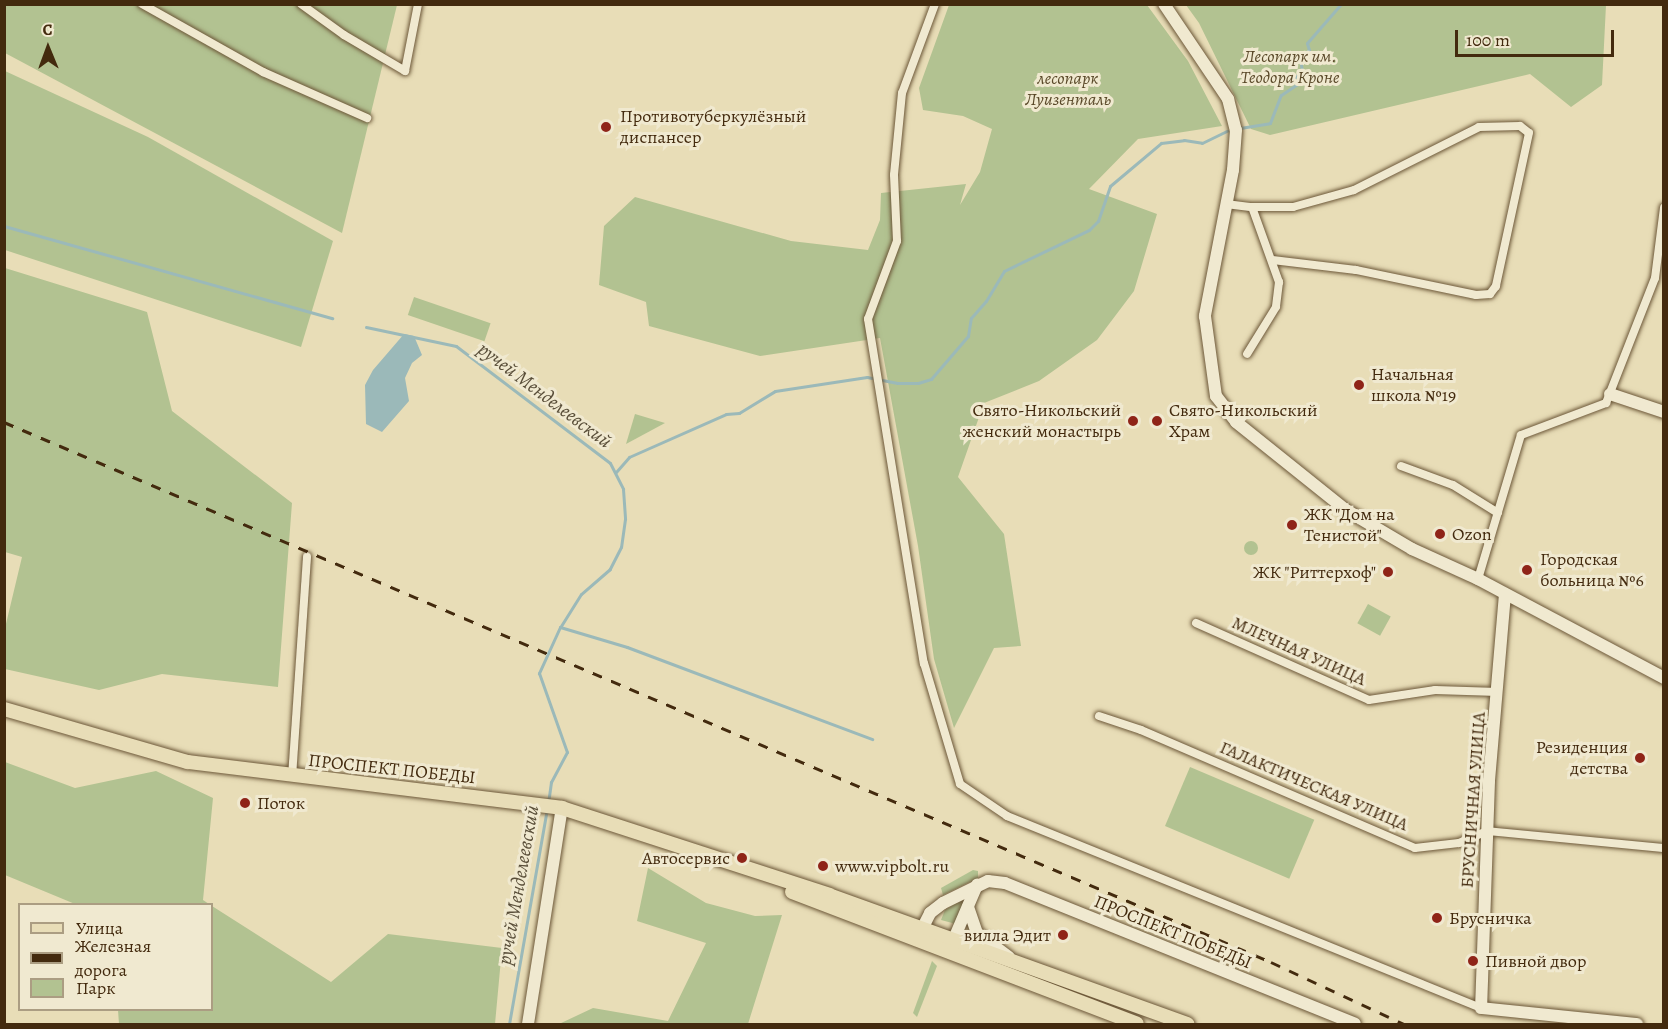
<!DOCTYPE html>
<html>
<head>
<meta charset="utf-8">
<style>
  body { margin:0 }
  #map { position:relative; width:1668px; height:1029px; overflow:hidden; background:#e8ddb7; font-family:Alegreya,serif }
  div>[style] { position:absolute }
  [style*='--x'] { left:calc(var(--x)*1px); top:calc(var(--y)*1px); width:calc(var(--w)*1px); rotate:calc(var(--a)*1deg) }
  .green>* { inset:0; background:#b2c291; transform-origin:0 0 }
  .round { border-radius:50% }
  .water>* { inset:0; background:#9bb9b9 }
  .stream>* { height:3px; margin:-1.5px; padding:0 1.5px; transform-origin:1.5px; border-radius:1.5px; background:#9bb9b9 }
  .roads { filter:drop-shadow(0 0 2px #6c5738) drop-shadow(0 0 2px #6c5738) }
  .street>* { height:8px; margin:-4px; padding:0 4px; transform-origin:4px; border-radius:4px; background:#f0e9d0 }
  .secondary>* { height:12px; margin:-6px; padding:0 6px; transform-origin:6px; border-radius:6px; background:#f0e9d0 }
  .primary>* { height:14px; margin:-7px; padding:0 7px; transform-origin:7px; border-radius:7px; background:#e8ddb7 }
  .rail>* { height:3px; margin-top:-1.5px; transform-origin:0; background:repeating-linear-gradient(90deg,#432a0e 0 10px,transparent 0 20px) }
  .dots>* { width:16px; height:16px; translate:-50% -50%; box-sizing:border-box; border:3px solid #f0e9d0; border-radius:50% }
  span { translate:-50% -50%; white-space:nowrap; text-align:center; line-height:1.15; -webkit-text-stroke:6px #f0e9d0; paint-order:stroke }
  .park-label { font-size:18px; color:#594828; font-style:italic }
  .poi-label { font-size:18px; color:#432a0e }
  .left { translate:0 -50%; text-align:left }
  .right { translate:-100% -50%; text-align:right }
  .street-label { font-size:18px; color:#432a0e }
  .water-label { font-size:20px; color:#594e39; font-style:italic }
  .frame { position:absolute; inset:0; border:6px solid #432a0e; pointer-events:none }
  .legend { position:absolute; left:18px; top:903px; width:195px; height:108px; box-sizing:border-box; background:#f0e9d0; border:2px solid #ab9d82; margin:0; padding:8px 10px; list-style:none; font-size:18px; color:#432a0e }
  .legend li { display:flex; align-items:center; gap:12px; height:30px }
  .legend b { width:30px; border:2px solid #ab9d82 }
  .north { position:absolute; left:18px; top:18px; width:60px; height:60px; -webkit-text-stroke:4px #f0e9d0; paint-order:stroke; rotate:359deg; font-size:16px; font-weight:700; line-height:24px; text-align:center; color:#432a0e }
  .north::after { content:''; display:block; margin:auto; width:21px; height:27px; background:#432a0e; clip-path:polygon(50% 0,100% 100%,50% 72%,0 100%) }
  .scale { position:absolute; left:1455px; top:30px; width:159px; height:27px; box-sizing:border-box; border:3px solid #432a0e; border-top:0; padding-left:8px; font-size:18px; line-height:21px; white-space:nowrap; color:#432a0e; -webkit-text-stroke:4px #f0e9d0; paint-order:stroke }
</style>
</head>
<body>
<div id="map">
  <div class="green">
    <i style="clip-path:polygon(4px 5px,397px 5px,342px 233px,5px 53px)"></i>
    <i style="clip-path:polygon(949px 5px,1147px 5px,1188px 61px,1222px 126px,1138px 139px,1089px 189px,1157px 214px,1134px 291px,1097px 340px,1039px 381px,984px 403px,958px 477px,1004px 534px,1021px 646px,994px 648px,954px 728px,934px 659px,918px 546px,880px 338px,760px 356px,649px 326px,646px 302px,599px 285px,604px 226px,635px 197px,791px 241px,868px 250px,880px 220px,881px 193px,966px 184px,960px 205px,980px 172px,992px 129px,963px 116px,923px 110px,919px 88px)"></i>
    <i style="clip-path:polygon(1186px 5px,1606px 5px,1602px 85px,1571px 107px,1530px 74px,1270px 135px,1251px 129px,1199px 23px)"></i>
    <i style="clip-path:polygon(5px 71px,148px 137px,333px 241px,301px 347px,5px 250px)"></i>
    <i style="clip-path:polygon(5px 268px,147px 312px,172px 411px,292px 503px,278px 687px,162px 674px,99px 690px,5px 669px,5px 628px,22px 557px,5px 552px)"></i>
    <i style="left:414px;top:297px;width:81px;height:19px;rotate:19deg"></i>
    <i style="clip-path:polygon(635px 414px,665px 423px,626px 444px)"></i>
    <i class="round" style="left:1244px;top:541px;width:14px;height:14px"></i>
    <i style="left:1368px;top:604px;width:26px;height:22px;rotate:29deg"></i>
    <i style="clip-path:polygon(5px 762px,75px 788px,156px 771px,213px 798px,203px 900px,209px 904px,75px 904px,5px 875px)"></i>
    <i style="left:1190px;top:767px;width:135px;height:64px;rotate:23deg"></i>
    <i style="clip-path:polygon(648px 868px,706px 903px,755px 916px,782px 915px,748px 1024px,559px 1024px,593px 1008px,668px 1021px,706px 943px,637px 921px)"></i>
    <i style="clip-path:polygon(973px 870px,978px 871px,978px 878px,943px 895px,941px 888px)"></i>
    <i style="clip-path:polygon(966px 897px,956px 924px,941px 920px,945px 910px)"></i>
    <i style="clip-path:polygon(212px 906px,331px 982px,388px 934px,502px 948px,495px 1024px,119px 1024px,118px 1010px,212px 1010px)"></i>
    <i style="clip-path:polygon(932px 961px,937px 966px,917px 1017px,913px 1013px)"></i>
  </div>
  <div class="water">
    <i style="clip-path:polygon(404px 334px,414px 336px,422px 355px,412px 363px,405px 378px,409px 401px,382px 432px,366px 424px,365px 385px,373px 370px)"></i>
  </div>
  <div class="stream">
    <i style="--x:1240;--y:128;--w:30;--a:-9"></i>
    <i style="--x:1270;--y:123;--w:30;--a:-69"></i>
    <i style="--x:1281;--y:95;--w:18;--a:-34"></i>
    <i style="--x:1296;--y:85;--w:7;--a:-106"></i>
    <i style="--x:1294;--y:78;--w:11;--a:-41"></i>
    <i style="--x:1302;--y:71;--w:13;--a:-99"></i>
    <i style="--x:1300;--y:58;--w:12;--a:-42"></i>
    <i style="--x:1309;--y:50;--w:7;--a:-106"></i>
    <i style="--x:1307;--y:43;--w:52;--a:-48.9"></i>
    <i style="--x:4;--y:226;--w:341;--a:15.7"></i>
    <i style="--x:366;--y:327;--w:92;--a:11.9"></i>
    <i style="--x:456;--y:346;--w:193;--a:37.2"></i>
    <i style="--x:610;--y:463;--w:29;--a:63"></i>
    <i style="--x:623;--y:489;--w:30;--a:86"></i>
    <i style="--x:625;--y:519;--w:28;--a:98"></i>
    <i style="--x:621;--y:547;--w:25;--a:117"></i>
    <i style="--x:610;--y:569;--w:38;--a:139"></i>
    <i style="--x:581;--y:594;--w:39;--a:122"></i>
    <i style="--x:560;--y:627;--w:51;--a:114.5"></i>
    <i style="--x:539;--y:673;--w:84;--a:70.5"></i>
    <i style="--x:567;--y:752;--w:34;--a:118"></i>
    <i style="--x:551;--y:782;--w:21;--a:98"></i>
    <i style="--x:616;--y:472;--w:20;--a:-49"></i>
    <i style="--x:629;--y:457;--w:106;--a:-23.9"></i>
    <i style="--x:726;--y:414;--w:13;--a:-4"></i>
    <i style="--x:739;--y:413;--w:42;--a:-31.4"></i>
    <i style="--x:775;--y:391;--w:93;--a:-8.7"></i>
    <i style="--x:867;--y:377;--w:31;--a:11"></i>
    <i style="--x:897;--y:383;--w:21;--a:0"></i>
    <i style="--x:918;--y:383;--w:14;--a:-17"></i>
    <i style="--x:931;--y:379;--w:57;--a:-49.3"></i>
    <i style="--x:968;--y:336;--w:18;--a:-81"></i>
    <i style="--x:971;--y:318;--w:23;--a:-49"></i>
    <i style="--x:986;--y:301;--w:35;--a:-59"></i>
    <i style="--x:1004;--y:271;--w:94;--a:-25.8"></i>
    <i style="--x:1089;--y:230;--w:13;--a:-45"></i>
    <i style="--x:1098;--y:221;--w:37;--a:-71"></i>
    <i style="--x:1110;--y:186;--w:67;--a:-40.1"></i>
    <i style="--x:1161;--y:143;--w:23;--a:-7"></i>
    <i style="--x:1184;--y:140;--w:18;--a:9"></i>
    <i style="--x:1202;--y:143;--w:28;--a:-26"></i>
    <i style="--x:560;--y:627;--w:70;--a:16.6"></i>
    <i style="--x:627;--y:647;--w:262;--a:20.6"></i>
    <i style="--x:509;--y:1024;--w:218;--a:-80"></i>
  </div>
  <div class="roads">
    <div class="street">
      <i style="--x:142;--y:4;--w:139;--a:29.3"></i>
      <i style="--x:263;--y:72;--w:114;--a:23.9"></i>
      <i style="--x:301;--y:4;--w:53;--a:35.8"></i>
      <i style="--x:344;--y:35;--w:71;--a:30.5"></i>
      <i style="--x:405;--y:71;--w:68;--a:-79"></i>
      <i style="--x:935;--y:4;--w:95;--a:110.3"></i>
      <i style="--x:902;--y:93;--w:82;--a:95.6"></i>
      <i style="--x:894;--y:175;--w:66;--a:87.4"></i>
      <i style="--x:897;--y:241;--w:83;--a:110.4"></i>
      <i style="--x:868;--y:319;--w:349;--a:80.8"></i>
      <i style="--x:924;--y:663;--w:126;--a:73.4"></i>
      <i style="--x:960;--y:784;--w:57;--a:34.2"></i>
      <i style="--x:1007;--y:816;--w:511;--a:22.05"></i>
      <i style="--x:1226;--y:204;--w:26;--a:7"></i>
      <i style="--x:1252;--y:207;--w:80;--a:70.2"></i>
      <i style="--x:1279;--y:282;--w:25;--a:97"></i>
      <i style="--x:1276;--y:307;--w:55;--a:121.7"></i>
      <i style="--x:1252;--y:207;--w:41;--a:0"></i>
      <i style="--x:1293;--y:207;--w:63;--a:-15.6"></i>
      <i style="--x:1354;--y:190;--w:140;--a:-26.7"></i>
      <i style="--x:1479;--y:127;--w:41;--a:-1.4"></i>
      <i style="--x:1520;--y:126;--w:11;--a:38"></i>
      <i style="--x:1529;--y:133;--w:157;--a:102.2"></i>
      <i style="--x:1496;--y:286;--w:10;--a:127"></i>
      <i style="--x:1490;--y:294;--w:14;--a:176"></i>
      <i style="--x:1476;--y:295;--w:123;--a:-168.2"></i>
      <i style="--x:1356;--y:270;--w:84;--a:-173.1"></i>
      <i style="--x:1401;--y:466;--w:55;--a:20.1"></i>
      <i style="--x:1453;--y:485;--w:53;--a:31.9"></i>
      <i style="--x:1478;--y:579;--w:150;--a:-73.4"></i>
      <i style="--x:1521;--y:435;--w:91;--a:-20.6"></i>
      <i style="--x:1606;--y:403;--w:134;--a:-68.6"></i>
      <i style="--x:1655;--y:278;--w:71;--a:-82.7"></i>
      <i style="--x:1196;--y:623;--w:189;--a:24"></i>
      <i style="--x:1369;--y:700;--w:67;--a:-8.6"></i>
      <i style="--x:1435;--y:690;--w:63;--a:1.8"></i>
      <i style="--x:1099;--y:716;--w:44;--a:18.4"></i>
      <i style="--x:1141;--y:730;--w:298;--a:23.3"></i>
      <i style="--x:1415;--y:848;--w:44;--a:-6.5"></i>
      <i style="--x:1459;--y:843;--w:30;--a:-23"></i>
      <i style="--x:1487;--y:831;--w:178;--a:5.5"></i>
      <i style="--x:292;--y:777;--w:221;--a:-86.1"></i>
    </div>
    <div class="secondary">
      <i style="--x:1164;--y:4;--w:115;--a:56"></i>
      <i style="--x:1228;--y:99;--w:32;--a:76"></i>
      <i style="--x:1236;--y:130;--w:40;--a:94.3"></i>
      <i style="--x:1233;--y:170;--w:149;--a:100.9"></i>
      <i style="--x:1205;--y:316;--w:81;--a:82.2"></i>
      <i style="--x:1216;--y:396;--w:33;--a:52"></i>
      <i style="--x:1236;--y:422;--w:141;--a:38.7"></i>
      <i style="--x:1346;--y:510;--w:77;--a:30.6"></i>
      <i style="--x:1412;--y:549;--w:72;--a:24.4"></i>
      <i style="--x:1478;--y:579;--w:211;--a:28"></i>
      <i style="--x:1610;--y:394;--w:57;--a:18.4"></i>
      <i style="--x:1505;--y:594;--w:188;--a:94.9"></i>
      <i style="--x:1489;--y:781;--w:227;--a:92"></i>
      <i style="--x:1481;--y:1008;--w:157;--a:5.9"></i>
      <i style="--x:968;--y:907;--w:28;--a:71"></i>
      <i style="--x:977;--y:933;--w:40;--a:37"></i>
      <i style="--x:922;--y:929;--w:18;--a:-63"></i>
      <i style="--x:930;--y:913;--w:16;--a:-38"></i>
      <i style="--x:943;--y:903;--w:50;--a:-26.1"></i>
      <i style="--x:988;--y:881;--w:17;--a:7"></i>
      <i style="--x:1005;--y:883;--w:377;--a:21.9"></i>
      <i style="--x:950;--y:948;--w:69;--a:-66.8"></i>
      <i style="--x:528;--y:1024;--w:219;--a:-81.1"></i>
    </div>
    <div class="primary">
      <i style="--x:4;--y:709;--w:191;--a:16.1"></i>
      <i style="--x:188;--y:762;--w:377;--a:7"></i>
      <i style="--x:562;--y:808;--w:281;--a:18"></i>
      <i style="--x:829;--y:895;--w:381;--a:19.8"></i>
      <i style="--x:792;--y:892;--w:369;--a:20.9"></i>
    </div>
  </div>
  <div class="rail">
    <i style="--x:4;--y:422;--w:1377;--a:23.08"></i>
    <i style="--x:1271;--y:962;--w:147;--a:25"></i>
  </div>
  <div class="dots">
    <i style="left:606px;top:127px;background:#8f2418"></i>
    <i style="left:1359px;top:385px;background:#8f2418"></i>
    <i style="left:1133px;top:421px;background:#8f2418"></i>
    <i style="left:1157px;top:421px;background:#8f2418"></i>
    <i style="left:1292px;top:525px;background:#8f2418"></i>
    <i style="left:1440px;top:534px;background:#8f2418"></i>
    <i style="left:1527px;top:570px;background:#8f2418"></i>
    <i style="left:1388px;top:572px;background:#8f2418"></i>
    <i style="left:1640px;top:758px;background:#8f2418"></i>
    <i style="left:245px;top:803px;background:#8f2418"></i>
    <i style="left:742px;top:858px;background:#8f2418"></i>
    <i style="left:823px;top:866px;background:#8f2418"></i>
    <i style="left:1437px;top:918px;background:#8f2418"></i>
    <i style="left:1063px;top:935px;background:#8f2418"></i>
    <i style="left:1473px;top:961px;background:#8f2418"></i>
  </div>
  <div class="park-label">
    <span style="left:1290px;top:67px">Лесопарк им.<br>Теодора Кроне</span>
    <span style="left:1068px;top:89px">лесопарк<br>Луизенталь</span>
  </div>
  <div class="poi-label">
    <span class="left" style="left:620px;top:127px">Противотуберкулёзный<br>диспансер</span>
    <span class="left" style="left:1371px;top:385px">Начальная<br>школа №19</span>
    <span class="right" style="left:1121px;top:421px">Свято-Никольский<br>женский монастырь</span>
    <span class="left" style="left:1169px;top:421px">Свято-Никольский<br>Храм</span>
    <span class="left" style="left:1304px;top:525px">ЖК "Дом на<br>Тенистой"</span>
    <span class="left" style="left:1452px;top:534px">Ozon</span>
    <span class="left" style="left:1540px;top:570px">Городская<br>больница №6</span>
    <span class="right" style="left:1376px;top:572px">ЖК "Риттерхоф"</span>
    <span class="right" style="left:1628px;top:758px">Резиденция<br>детства</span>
    <span class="left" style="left:257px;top:803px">Поток</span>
    <span class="right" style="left:730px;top:858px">Автосервис</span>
    <span class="left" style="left:835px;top:866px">www.vipbolt.ru</span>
    <span class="left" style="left:1449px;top:918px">Брусничка</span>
    <span class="right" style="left:1051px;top:935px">вилла Эдит</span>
    <span class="left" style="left:1485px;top:961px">Пивной двор</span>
  </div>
  <div class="street-label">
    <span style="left:1299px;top:651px;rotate:24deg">МЛЕЧНАЯ УЛИЦА</span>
    <span style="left:392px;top:769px;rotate:6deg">ПРОСПЕКТ ПОБЕДЫ</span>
    <span style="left:1314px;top:786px;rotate:23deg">ГАЛАКТИЧЕСКАЯ УЛИЦА</span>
    <span style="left:1473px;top:800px;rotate:-86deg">БРУСНИЧНАЯ УЛИЦА</span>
    <span style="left:1173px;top:932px;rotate:22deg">ПРОСПЕКТ ПОБЕДЫ</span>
  </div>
  <div class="water-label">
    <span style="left:545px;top:395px;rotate:37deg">ручей Менделеевский</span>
    <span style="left:518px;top:885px;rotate:-80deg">ручей Менделеевский</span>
  </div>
  <div class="frame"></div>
  <ul class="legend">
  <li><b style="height:8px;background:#e8ddb7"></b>Улица</li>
  <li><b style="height:8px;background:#432a0e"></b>Железная дорога</li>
  <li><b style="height:16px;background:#b2c291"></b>Парк</li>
  </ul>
  <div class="north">С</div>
  <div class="scale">100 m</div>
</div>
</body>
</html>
